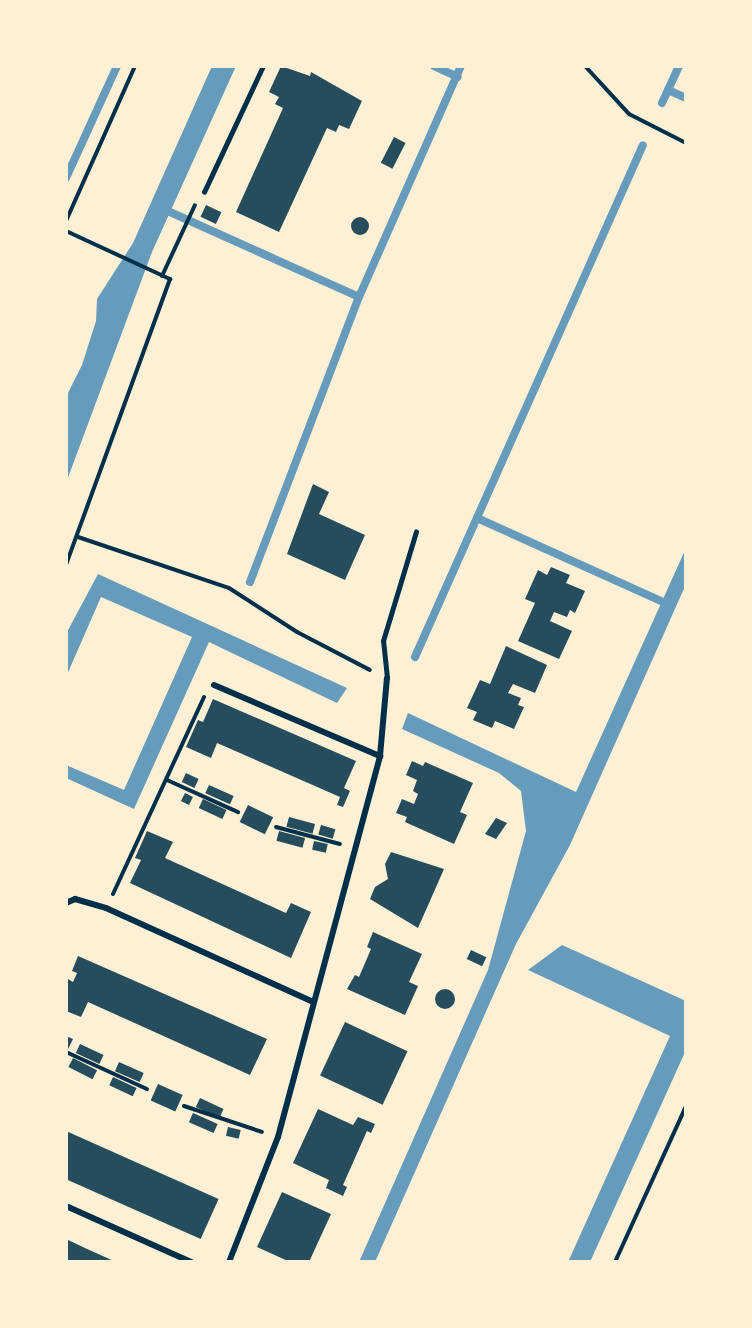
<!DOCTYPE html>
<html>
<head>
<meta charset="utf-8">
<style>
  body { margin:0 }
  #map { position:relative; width:752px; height:1328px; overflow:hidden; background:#fdf0d5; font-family:Figtree,sans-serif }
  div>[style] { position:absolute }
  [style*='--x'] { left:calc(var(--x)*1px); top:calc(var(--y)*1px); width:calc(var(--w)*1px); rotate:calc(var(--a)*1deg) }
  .water>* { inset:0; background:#669bbc }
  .stream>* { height:8px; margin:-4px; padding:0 4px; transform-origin:4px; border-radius:4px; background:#669bbc }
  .building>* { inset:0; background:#264d5e; transform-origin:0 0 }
  .round { border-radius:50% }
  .path>* { height:4px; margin:-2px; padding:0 2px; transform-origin:2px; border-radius:2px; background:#003049 }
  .service>* { height:4.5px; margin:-2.25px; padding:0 2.25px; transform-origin:2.25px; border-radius:2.25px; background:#003049 }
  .minor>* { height:6px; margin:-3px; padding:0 3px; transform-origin:3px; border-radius:3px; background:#003049 }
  span { translate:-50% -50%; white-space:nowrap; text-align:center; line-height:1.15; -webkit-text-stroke:5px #fdf0d5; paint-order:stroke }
  .frame { position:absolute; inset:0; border:68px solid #fdf0d5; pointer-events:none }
</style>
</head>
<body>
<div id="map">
  <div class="water">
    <i style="clip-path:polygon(212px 66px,236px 66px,152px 252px,66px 483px,66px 397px,82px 365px,96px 321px,97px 299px,133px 243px)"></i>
    <i style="clip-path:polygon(686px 548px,686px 584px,570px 845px,516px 944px,375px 1262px,359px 1262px,488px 970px,526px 831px,521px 791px,499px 773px,402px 729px,408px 713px,576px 792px)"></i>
    <i style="clip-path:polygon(98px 574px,347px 688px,337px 703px,209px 642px,134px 809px,66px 778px,66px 765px,124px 790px,192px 637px,101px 597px,66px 677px,66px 634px)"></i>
    <i style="clip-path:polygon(562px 945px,686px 1001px,686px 1050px,590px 1262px,568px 1262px,670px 1036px,528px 970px)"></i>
  </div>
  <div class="stream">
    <i style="--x:434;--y:66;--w:26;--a:25"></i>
    <i style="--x:668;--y:90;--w:20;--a:24"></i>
    <i style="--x:662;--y:103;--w:41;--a:-65.3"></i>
    <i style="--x:66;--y:178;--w:123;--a:-65.5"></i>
    <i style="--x:170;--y:212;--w:207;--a:24.2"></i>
    <i style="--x:359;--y:297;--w:253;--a:-66.2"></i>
    <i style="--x:477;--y:518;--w:204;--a:24.3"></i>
    <i style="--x:250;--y:582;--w:305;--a:-69.1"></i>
    <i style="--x:415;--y:657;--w:560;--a:-66"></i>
  </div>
  <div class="building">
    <i style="clip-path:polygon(281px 66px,310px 76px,311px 72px,362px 101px,349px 129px,339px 125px,336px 132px,327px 128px,279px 232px,236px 212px,283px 108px,275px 104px,279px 97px,269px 92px)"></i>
    <i style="left:394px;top:137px;width:13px;height:29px;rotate:27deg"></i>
    <i style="left:206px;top:205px;width:17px;height:13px;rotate:25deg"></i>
    <i class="round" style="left:351px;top:217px;width:18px;height:18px"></i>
    <i style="clip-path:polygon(313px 484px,329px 492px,319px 514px,365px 535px,345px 580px,287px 554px)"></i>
    <i style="clip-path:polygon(551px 567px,570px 575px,566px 583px,585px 591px,575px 613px,570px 610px,567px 617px,554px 612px,550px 621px,572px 631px,559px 659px,518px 641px,535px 603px,525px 599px,538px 570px,547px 575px)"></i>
    <i style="clip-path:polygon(506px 646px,547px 665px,535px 693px,513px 684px,508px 693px,521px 698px,518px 705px,524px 707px,514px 729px,495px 721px,492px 728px,473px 720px,477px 712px,467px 708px,480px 680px,490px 684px)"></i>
    <i style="clip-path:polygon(213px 699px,356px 761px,344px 788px,350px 791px,343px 807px,337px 805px,340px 797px,217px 743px,211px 758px,186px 747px,198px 720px,203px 722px)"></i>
    <i style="clip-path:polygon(412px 761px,423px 766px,425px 762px,473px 783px,460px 812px,467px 815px,454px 844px,405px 822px,407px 817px,396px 813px,402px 799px,414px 804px,418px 794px,413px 791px,417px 780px,406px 775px)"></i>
    <i style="left:186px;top:773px;width:14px;height:10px;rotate:25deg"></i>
    <i style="left:209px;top:785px;width:27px;height:9px;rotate:24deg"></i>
    <i style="left:185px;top:793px;width:9px;height:9px;rotate:27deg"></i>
    <i style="left:203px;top:799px;width:26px;height:10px;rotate:25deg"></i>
    <i style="left:248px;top:805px;width:28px;height:19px;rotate:26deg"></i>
    <i style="left:289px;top:817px;width:27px;height:10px;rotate:15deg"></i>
    <i style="clip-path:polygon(496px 818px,507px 823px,496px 839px,485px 834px)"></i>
    <i style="left:321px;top:825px;width:15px;height:10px;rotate:16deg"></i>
    <i style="clip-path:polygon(147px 831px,173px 842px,165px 858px,286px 913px,291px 903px,311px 912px,291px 958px,130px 883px,141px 860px,135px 858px)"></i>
    <i style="left:279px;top:831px;width:27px;height:10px;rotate:15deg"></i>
    <i style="left:314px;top:841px;width:14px;height:9px;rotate:12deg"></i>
    <i style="clip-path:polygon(391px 852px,444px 869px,418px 928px,370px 899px,375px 887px,388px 879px,385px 864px)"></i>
    <i style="clip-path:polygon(373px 932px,422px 954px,409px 982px,418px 986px,405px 1015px,347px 989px,355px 975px,359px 977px,371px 949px,367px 947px)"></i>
    <i style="left:471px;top:950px;width:17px;height:10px;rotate:25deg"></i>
    <i style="clip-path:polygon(78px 956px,267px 1039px,250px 1075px,88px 1002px,81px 1017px,66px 1011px,66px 984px,68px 979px,73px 982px,77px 973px,72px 971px)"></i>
    <i class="round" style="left:435px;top:989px;width:20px;height:20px"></i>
    <i style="left:345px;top:1022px;width:69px;height:59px;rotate:25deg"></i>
    <i style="clip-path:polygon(66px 1036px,73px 1039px,68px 1049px,66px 1048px)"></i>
    <i style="left:80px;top:1044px;width:26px;height:10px;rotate:25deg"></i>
    <i style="left:73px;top:1058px;width:27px;height:10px;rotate:27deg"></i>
    <i style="left:119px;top:1062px;width:27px;height:10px;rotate:24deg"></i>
    <i style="left:113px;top:1077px;width:26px;height:9px;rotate:25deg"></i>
    <i style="left:158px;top:1084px;width:27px;height:18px;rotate:24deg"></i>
    <i style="left:200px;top:1098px;width:26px;height:10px;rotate:25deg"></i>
    <i style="clip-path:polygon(318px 1109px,353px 1125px,358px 1117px,375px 1124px,371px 1133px,367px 1131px,343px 1185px,347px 1187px,343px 1196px,326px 1188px,329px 1180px,293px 1163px)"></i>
    <i style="left:193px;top:1113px;width:27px;height:10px;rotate:24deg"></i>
    <i style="left:228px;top:1127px;width:13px;height:9px;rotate:13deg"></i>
    <i style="left:66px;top:1131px;width:167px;height:44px;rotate:24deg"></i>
    <i style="clip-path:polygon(282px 1192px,331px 1214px,309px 1262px,290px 1262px,257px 1247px)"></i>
    <i style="clip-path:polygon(66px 1239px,85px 1248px,116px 1262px,66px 1262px)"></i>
  </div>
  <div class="path">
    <i style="--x:585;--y:66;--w:65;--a:47.5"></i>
    <i style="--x:629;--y:114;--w:64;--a:27"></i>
    <i style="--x:66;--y:221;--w:170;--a:-66"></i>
    <i style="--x:66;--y:231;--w:115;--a:24.8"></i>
    <i style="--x:170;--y:279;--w:304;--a:110"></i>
    <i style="--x:162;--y:276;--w:78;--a:-65.1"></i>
    <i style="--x:78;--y:537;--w:159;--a:18.7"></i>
    <i style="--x:229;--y:588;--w:81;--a:32.9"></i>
    <i style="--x:297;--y:632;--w:82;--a:27.5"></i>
    <i style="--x:167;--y:780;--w:78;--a:24.3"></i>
    <i style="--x:276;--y:827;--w:66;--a:14.9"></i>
    <i style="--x:113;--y:894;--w:217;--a:-65.2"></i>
    <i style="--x:66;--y:1052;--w:89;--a:24.6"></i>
    <i style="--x:184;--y:1106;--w:82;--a:18.4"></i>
    <i style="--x:615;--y:1262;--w:171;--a:-65.5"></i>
  </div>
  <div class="service">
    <i style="--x:204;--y:192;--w:139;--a:-64.9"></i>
    <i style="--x:387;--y:678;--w:37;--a:-96"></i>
    <i style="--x:383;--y:641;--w:114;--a:-73.2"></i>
  </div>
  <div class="minor">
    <i style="--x:214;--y:685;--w:181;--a:23.2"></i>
    <i style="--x:66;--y:903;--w:10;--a:-24"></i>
    <i style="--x:75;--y:899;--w:32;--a:16"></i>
    <i style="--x:106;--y:908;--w:227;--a:24.4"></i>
    <i style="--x:66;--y:1206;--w:137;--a:24.1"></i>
    <i style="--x:229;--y:1262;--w:134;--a:-68.6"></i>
    <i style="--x:278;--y:1137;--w:394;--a:-75"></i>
    <i style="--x:380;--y:756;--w:78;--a:-84.9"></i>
  </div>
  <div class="frame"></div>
</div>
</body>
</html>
